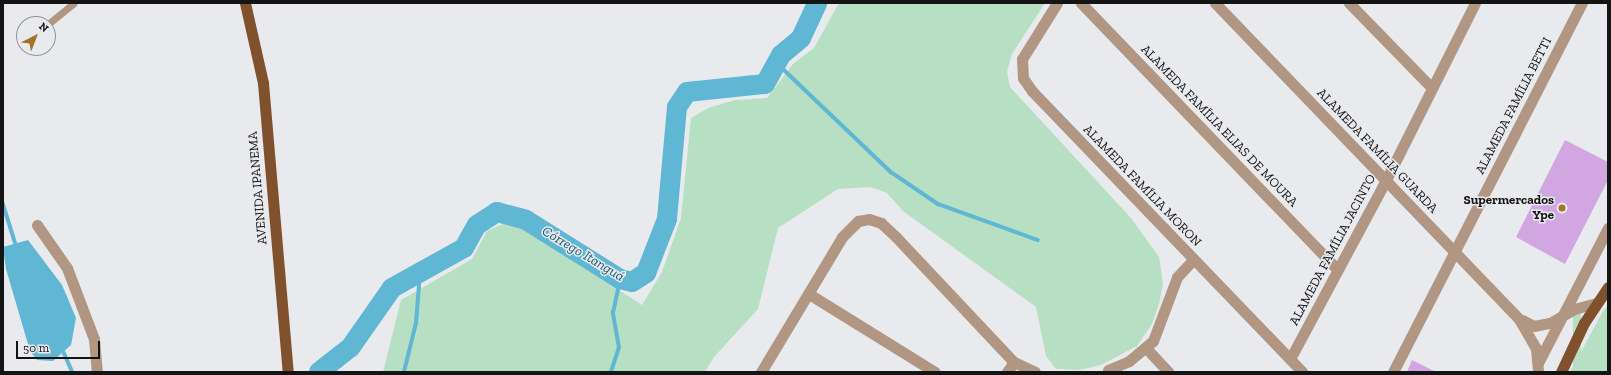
<!DOCTYPE html>
<html>
<head>
<meta charset="utf-8">
<style>
  body { margin:0 }
  #map { position:relative; width:1611px; height:375px; overflow:hidden; background:#e9eaee; font-family:"Zilla Slab",serif }
  div>[style] { position:absolute }
  [style*='--x'] { left:calc(var(--x)*1px); top:calc(var(--y)*1px); width:calc(var(--w)*1px); rotate:calc(var(--a)*1deg) }
  .green>* { inset:0; background:#b7dfc3; transform-origin:0 0 }
  .water>* { inset:0; background:#5fb7d4 }
  .stream>* { height:3.5px; margin:-1.75px; padding:0 1.75px; transform-origin:1.75px; border-radius:1.75px; background:#5fb7d4 }
  .river>* { height:20px; margin:-10px; padding:0 10px; transform-origin:10px; border-radius:10px; background:#5fb7d4 }
  .building>* { inset:0; background:#d2a6e1 }
  .service>* { height:7px; margin:-3.5px; padding:0 3.5px; transform-origin:3.5px; border-radius:3.5px; background:#b19783 }
  .minor>* { height:11px; margin:-5.5px; padding:0 5.5px; transform-origin:5.5px; border-radius:5.5px; background:#b19783 }
  .primary>* { height:11px; margin:-5.5px; padding:0 5.5px; transform-origin:5.5px; border-radius:5.5px; background:#7f512d }
  .dots>* { width:11px; height:11px; translate:-50% -50%; box-sizing:border-box; border:2px solid #e9eaee; border-radius:50% }
  span { translate:-50% -50%; white-space:nowrap; text-align:center; line-height:1.15; -webkit-text-stroke:3px #e9eaee; paint-order:stroke }
  .street-label { font-size:13px; color:#141415 }
  .poi-label { font-size:13px; color:#141415; font-weight:700 }
  .right { translate:-100% -50%; text-align:right }
  .water-label { font-size:14px; color:#145c71; font-style:italic }
  .frame { position:absolute; inset:0; border:4px solid #141415; pointer-events:none }
  .north { position:absolute; left:16px; top:16px; width:40px; height:40px; box-sizing:border-box; background:#e9eaee; border:1px solid #949497; border-radius:50%; rotate:42deg; font-size:11px; font-weight:700; line-height:16px; text-align:center; color:#141415 }
  .north::after { content:''; display:block; margin:auto; width:14px; height:18px; background:#a6712b; clip-path:polygon(50% 0,100% 100%,50% 72%,0 100%) }
  .scale { position:absolute; left:16px; top:341px; width:84px; height:18px; box-sizing:border-box; border:2px solid #141415; border-top:0; padding-left:5px; font-size:12px; line-height:14px; white-space:nowrap; color:#141415; -webkit-text-stroke:3px #e9eaee; paint-order:stroke }
</style>
</head>
<body>
<div id="map">
  <div class="green">
    <i style="clip-path:polygon(839px 3px,1045px 3px,1012px 54px,1007px 72px,1010px 87px,1131px 218px,1159px 257px,1163px 284px,1159px 304px,1152px 324px,1137px 346px,1101px 365px,1080px 370px,1056px 369px,1046px 356px,1036px 307px,903px 211px,887px 193px,871px 187px,838px 189px,778px 228px,758px 309px,714px 357px,705px 372px,383px 372px,401px 300px,472px 259px,487px 231px,503px 224px,523px 228px,642px 305px,662px 272px,681px 218px,691px 118px,708px 108px,735px 100px,767px 98px,793px 64px,814px 48px)"></i>
    <i style="clip-path:polygon(1608px 305px,1608px 372px,1570px 372px,1603px 311px)"></i>
    <i style="left:1573px;top:312px;width:8px;height:68px"></i>
  </div>
  <div class="water">
    <i style="clip-path:polygon(28px 240px,62px 285px,76px 318px,71px 345px,53px 361px,37px 360px,30px 351px,6px 269px,3px 247px)"></i>
  </div>
  <div class="stream">
    <i style="--x:777;--y:63;--w:158;--a:43.7"></i>
    <i style="--x:891;--y:172;--w:57;--a:34.2"></i>
    <i style="--x:938;--y:204;--w:106;--a:19.8"></i>
    <i style="--x:3;--y:203;--w:47;--a:72.7"></i>
    <i style="--x:62;--y:348;--w:24;--a:66"></i>
    <i style="--x:404;--y:372;--w:50;--a:-76.2"></i>
    <i style="--x:416;--y:323;--w:50;--a:-85.4"></i>
    <i style="--x:611;--y:372;--w:25;--a:-72"></i>
    <i style="--x:619;--y:348;--w:36;--a:-100"></i>
    <i style="--x:613;--y:313;--w:35;--a:-78"></i>
  </div>
  <div class="river">
    <i style="--x:319;--y:372;--w:39;--a:-38"></i>
    <i style="--x:350;--y:348;--w:73;--a:-55"></i>
    <i style="--x:392;--y:288;--w:82;--a:-29.1"></i>
    <i style="--x:464;--y:248;--w:26;--a:-61"></i>
    <i style="--x:477;--y:225;--w:24;--a:-33"></i>
    <i style="--x:497;--y:212;--w:30;--a:15"></i>
    <i style="--x:526;--y:220;--w:111;--a:32.1"></i>
    <i style="--x:620;--y:279;--w:12;--a:14"></i>
    <i style="--x:632;--y:282;--w:17;--a:-33"></i>
    <i style="--x:646;--y:273;--w:58;--a:-68.7"></i>
    <i style="--x:667;--y:219;--w:112;--a:-84.9"></i>
    <i style="--x:677;--y:107;--w:18;--a:-56"></i>
    <i style="--x:687;--y:92;--w:78;--a:-5.9"></i>
    <i style="--x:765;--y:84;--w:33;--a:-61"></i>
    <i style="--x:781;--y:55;--w:26;--a:-40"></i>
    <i style="--x:801;--y:38;--w:38;--a:-65"></i>
  </div>
  <div class="building">
    <i style="clip-path:polygon(1565px 140px,1608px 162px,1608px 180px,1565px 264px,1516px 237px)"></i>
    <i style="clip-path:polygon(1412px 360px,1436px 372px,1407px 372px)"></i>
  </div>
  <div class="service">
    <i style="--x:48;--y:24;--w:33;--a:-39"></i>
  </div>
  <div class="minor">
    <i style="--x:1057;--y:3;--w:66;--a:122"></i>
    <i style="--x:1022;--y:59;--w:19;--a:87"></i>
    <i style="--x:1023;--y:78;--w:16;--a:55"></i>
    <i style="--x:1032;--y:91;--w:390;--a:46.1"></i>
    <i style="--x:1081;--y:3;--w:369;--a:46.1"></i>
    <i style="--x:1215;--y:3;--w:438;--a:46.1"></i>
    <i style="--x:1519;--y:319;--w:34;--a:60"></i>
    <i style="--x:1536;--y:348;--w:24;--a:85"></i>
    <i style="--x:1349;--y:3;--w:117;--a:45.7"></i>
    <i style="--x:37;--y:225;--w:52;--a:55.1"></i>
    <i style="--x:67;--y:268;--w:76;--a:69.2"></i>
    <i style="--x:94;--y:339;--w:33;--a:85"></i>
    <i style="--x:809;--y:294;--w:148;--a:31.8"></i>
    <i style="--x:1522;--y:320;--w:13;--a:27"></i>
    <i style="--x:1534;--y:326;--w:16;--a:-11"></i>
    <i style="--x:1550;--y:323;--w:28;--a:-30"></i>
    <i style="--x:1574;--y:309;--w:23;--a:-15"></i>
    <i style="--x:1146;--y:348;--w:33;--a:47"></i>
    <i style="--x:1290;--y:359;--w:203;--a:-61.8"></i>
    <i style="--x:1386;--y:180;--w:198;--a:-63.3"></i>
    <i style="--x:1538;--y:363;--w:152;--a:-62.6"></i>
    <i style="--x:1108;--y:370;--w:23;--a:-23"></i>
    <i style="--x:1129;--y:361;--w:31;--a:-40"></i>
    <i style="--x:1153;--y:341;--w:68;--a:-69.4"></i>
    <i style="--x:1177;--y:277;--w:23;--a:-47"></i>
    <i style="--x:761;--y:372;--w:157;--a:-59"></i>
    <i style="--x:842;--y:237;--w:23;--a:-45"></i>
    <i style="--x:858;--y:221;--w:11;--a:-10"></i>
    <i style="--x:869;--y:219;--w:13;--a:18"></i>
    <i style="--x:881;--y:223;--w:21;--a:43"></i>
    <i style="--x:896;--y:237;--w:172;--a:46.7"></i>
    <i style="--x:1014;--y:362;--w:23;--a:25"></i>
    <i style="--x:1007;--y:372;--w:12;--a:-55"></i>
    <i style="--x:1393;--y:372;--w:415;--a:-62.9"></i>
  </div>
  <div class="primary">
    <i style="--x:245;--y:3;--w:82;--a:77.3"></i>
    <i style="--x:263;--y:83;--w:290;--a:85.1"></i>
    <i style="--x:1561;--y:372;--w:54;--a:-64.9"></i>
    <i style="--x:1584;--y:323;--w:43;--a:-56.3"></i>
  </div>
  <div class="dots">
    <i style="left:1562px;top:208px;background:#a6712b"></i>
  </div>
  <div class="street-label">
    <span style="left:1514px;top:106px;rotate:-63deg">ALAMEDA FAMÍLIA BETTI</span>
    <span style="left:1219px;top:126px;rotate:46deg">ALAMEDA FAMÍLIA ELIAS DE MOURA</span>
    <span style="left:1377px;top:151px;rotate:46deg">ALAMEDA FAMÍLIA GUARDA</span>
    <span style="left:1142px;top:186px;rotate:46deg">ALAMEDA FAMÍLIA MORON</span>
    <span style="left:258px;top:188px;rotate:-95deg">AVENIDA IPANEMA</span>
    <span style="left:1333px;top:250px;rotate:-62deg">ALAMEDA FAMÍLIA JACINTO</span>
  </div>
  <div class="poi-label">
    <span class="right" style="left:1554px;top:208px">Supermercados<br>Ype</span>
  </div>
  <div class="water-label">
    <span style="left:583px;top:254px;rotate:31deg">Córrego Itanguá</span>
  </div>
  <div class="frame"></div>
  <div class="north">N</div>
  <div class="scale">50 m</div>
</div>
</body>
</html>
